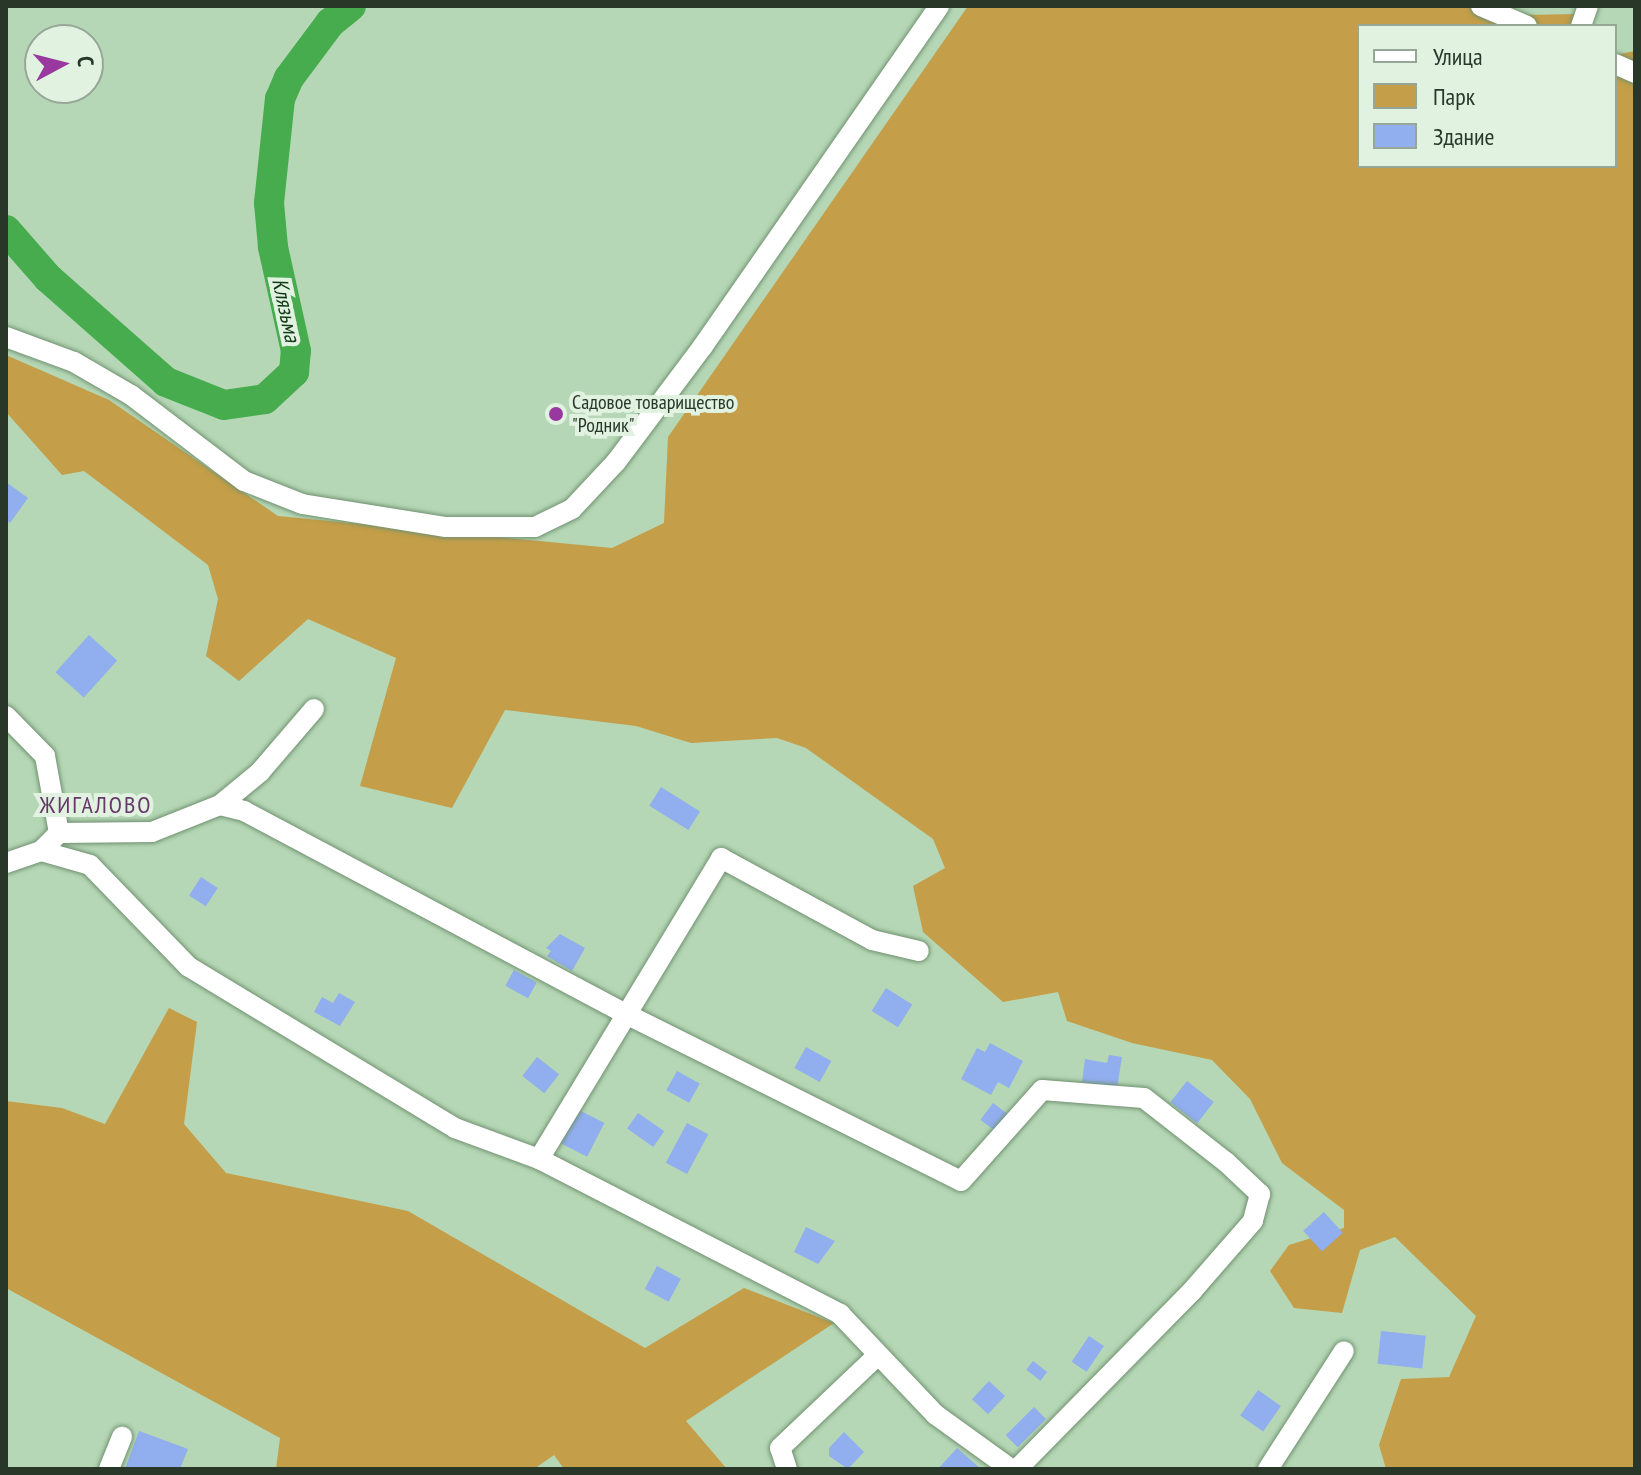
<!DOCTYPE html>
<html>
<head>
<meta charset="utf-8">
<style>
  body { margin:0 }
  #map { position:relative; width:1641px; height:1475px; overflow:hidden; background:#b5d7b5; font-family:"PT Sans Narrow",sans-serif }
  div>[style] { position:absolute }
  [style*='--x'] { left:calc(var(--x)*1px); top:calc(var(--y)*1px); width:calc(var(--w)*1px); rotate:calc(var(--a)*1deg) }
  .green>* { inset:0; background:#c49e48 }
  .river>* { height:30px; margin:-15px; padding:0 15px; transform-origin:15px; border-radius:15px; background:#46ac4e }
  .building>* { inset:0; background:#91aeee; transform-origin:0 0 }
  .roads { filter:drop-shadow(0 0 2px #719171) drop-shadow(0 0 2px #719171) }
  .minor>* { height:20px; margin:-10px; padding:0 10px; transform-origin:10px; border-radius:10px; background:#fff }
  .dots>* { width:22px; height:22px; translate:-50% -50%; box-sizing:border-box; border:4px solid #e1f2e1; border-radius:50% }
  span { translate:-50% -50%; white-space:nowrap; text-align:center; line-height:1.15; -webkit-text-stroke:8px #e1f2e1; paint-order:stroke }
  .poi-label { font-size:20px; color:#293729 }
  .left { translate:0 -50%; text-align:left }
  .water-label { font-size:22px; color:#113915; font-style:italic }
  .quarter-label { font-size:24px; color:#68386b; letter-spacing:2px }
  .frame { position:absolute; inset:0; border:8px solid #293729; pointer-events:none }
  .legend { position:absolute; left:1357px; top:24px; width:260px; height:144px; box-sizing:border-box; background:#e1f2e1; border:2px solid #97a797; margin:0; padding:10px 14px; list-style:none; font-size:24px; color:#293729 }
  .legend li { display:flex; align-items:center; gap:16px; height:40px }
  .legend b { width:40px; border:2px solid #97a797 }
  .north { position:absolute; left:24px; top:24px; width:80px; height:80px; box-sizing:border-box; background:#e1f2e1; border:2px solid #97a797; border-radius:50%; rotate:83deg; font-size:22px; font-weight:700; line-height:32px; text-align:center; color:#293729 }
  .north::after { content:''; display:block; margin:auto; width:28px; height:36px; background:#9939a0; clip-path:polygon(50% 0,100% 100%,50% 72%,0 100%) }
</style>
</head>
<body>
<div id="map">
  <div class="green">
    <i style="clip-path:polygon(968px 6px,1510px 6px,1518px 15px,1578px 14px,1587px 26px,1359px 26px,1359px 166px,1615px 166px,1615px 55px,1635px 51px,1635px 1469px,1386px 1469px,1379px 1445px,1401px 1379px,1449px 1377px,1476px 1316px,1395px 1237px,1360px 1250px,1342px 1313px,1294px 1308px,1270px 1271px,1289px 1245px,1344px 1228px,1344px 1210px,1282px 1163px,1250px 1099px,1212px 1060px,1132px 1043px,1067px 1021px,1058px 992px,1003px 1002px,923px 932px,913px 886px,945px 868px,933px 839px,806px 748px,777px 738px,691px 743px,636px 726px,505px 710px,452px 808px,360px 786px,396px 658px,308px 619px,239px 681px,206px 656px,218px 599px,208px 565px,84px 471px,62px 475px,6px 412px,6px 355px,109px 400px,278px 516px,612px 548px,664px 523px,668px 437px)"></i>
    <i style="clip-path:polygon(169px 1008px,197px 1022px,184px 1124px,226px 1173px,408px 1211px,645px 1348px,744px 1288px,834px 1323px,686px 1421px,727px 1469px,564px 1469px,554px 1455px,534px 1469px,276px 1469px,280px 1438px,6px 1288px,6px 1101px,62px 1108px,105px 1124px)"></i>
  </div>
  <div class="river">
    <i style="--x:6;--y:230;--w:64;--a:48.8"></i>
    <i style="--x:48;--y:278;--w:157;--a:41.4"></i>
    <i style="--x:166;--y:382;--w:62;--a:21.6"></i>
    <i style="--x:224;--y:405;--w:41;--a:-8.3"></i>
    <i style="--x:265;--y:399;--w:40;--a:-43"></i>
    <i style="--x:294;--y:372;--w:21;--a:-85"></i>
    <i style="--x:296;--y:351;--w:107;--a:-102.5"></i>
    <i style="--x:273;--y:247;--w:44;--a:-95.2"></i>
    <i style="--x:269;--y:203;--w:105;--a:-84"></i>
    <i style="--x:280;--y:99;--w:23;--a:-67"></i>
    <i style="--x:289;--y:78;--w:69;--a:-53.3"></i>
    <i style="--x:330;--y:23;--w:27;--a:-39"></i>
  </div>
  <div class="building">
    <i style="clip-path:polygon(6px 482px,28px 498px,10px 523px,6px 520px)"></i>
    <i style="left:89px;top:635px;width:38px;height:50px;rotate:42deg"></i>
    <i style="left:661px;top:787px;width:46px;height:22px;rotate:32deg"></i>
    <i style="left:201px;top:877px;width:20px;height:22px;rotate:33deg"></i>
    <i style="clip-path:polygon(560px 934px,585px 948px,572px 971px,547px 956px,551px 951px,546px 948px)"></i>
    <i style="left:514px;top:970px;width:26px;height:18px;rotate:29deg"></i>
    <i style="left:886px;top:988px;width:31px;height:27px;rotate:32deg"></i>
    <i style="clip-path:polygon(339px 993px,355px 1002px,340px 1026px,314px 1012px,322px 997px,333px 1003px)"></i>
    <i style="clip-path:polygon(990px 1043px,1023px 1061px,1009px 1088px,998px 1082px,991px 1095px,961px 1079px,977px 1048px,985px 1052px)"></i>
    <i style="left:806px;top:1047px;width:29px;height:24px;rotate:29deg"></i>
    <i style="clip-path:polygon(1109px 1055px,1122px 1057px,1117px 1088px,1082px 1082px,1085px 1059px,1107px 1063px)"></i>
    <i style="left:537px;top:1057px;width:28px;height:24px;rotate:38deg"></i>
    <i style="left:677px;top:1071px;width:26px;height:22px;rotate:29deg"></i>
    <i style="left:1187px;top:1081px;width:34px;height:27px;rotate:38deg"></i>
    <i style="left:993px;top:1103px;width:20px;height:21px;rotate:37deg"></i>
    <i style="left:575px;top:1108px;width:33px;height:38px;rotate:27deg"></i>
    <i style="left:638px;top:1113px;width:32px;height:19px;rotate:35deg"></i>
    <i style="left:687px;top:1123px;width:24px;height:45px;rotate:28deg"></i>
    <i style="left:1324px;top:1212px;width:28px;height:28px;rotate:48deg"></i>
    <i style="clip-path:polygon(806px 1227px,835px 1241px,818px 1264px,794px 1252px)"></i>
    <i style="left:657px;top:1266px;width:27px;height:26px;rotate:28deg"></i>
    <i style="left:1381px;top:1331px;width:45px;height:33px;rotate:6deg"></i>
    <i style="left:1089px;top:1336px;width:18px;height:31px;rotate:34deg"></i>
    <i style="left:1033px;top:1361px;width:18px;height:11px;rotate:38deg"></i>
    <i style="left:989px;top:1381px;width:22px;height:25px;rotate:43deg"></i>
    <i style="left:1258px;top:1390px;width:28px;height:31px;rotate:35deg"></i>
    <i style="left:1034px;top:1407px;width:17px;height:40px;rotate:45deg"></i>
    <i style="clip-path:polygon(139px 1431px,188px 1449px,180px 1469px,125px 1469px)"></i>
    <i style="clip-path:polygon(844px 1432px,864px 1452px,848px 1469px,829px 1456px,829px 1448px)"></i>
    <i style="clip-path:polygon(957px 1448px,981px 1469px,938px 1469px)"></i>
  </div>
  <div class="roads">
    <div class="minor">
      <i style="--x:1481;--y:6;--w:50;--a:23.5"></i>
      <i style="--x:1581;--y:26;--w:21;--a:-71"></i>
      <i style="--x:1615;--y:64;--w:22;--a:24"></i>
      <i style="--x:6;--y:337;--w:72;--a:20.2"></i>
      <i style="--x:74;--y:362;--w:66;--a:30.1"></i>
      <i style="--x:131;--y:395;--w:142;--a:37.3"></i>
      <i style="--x:244;--y:481;--w:62;--a:21.6"></i>
      <i style="--x:302;--y:504;--w:146;--a:9.1"></i>
      <i style="--x:446;--y:527;--w:89;--a:0"></i>
      <i style="--x:535;--y:527;--w:41;--a:-25.9"></i>
      <i style="--x:572;--y:509;--w:64;--a:-46.9"></i>
      <i style="--x:616;--y:462;--w:145;--a:-53.1"></i>
      <i style="--x:703;--y:346;--w:414;--a:-55.2"></i>
      <i style="--x:6;--y:716;--w:56;--a:45.7"></i>
      <i style="--x:45;--y:756;--w:78;--a:79.7"></i>
      <i style="--x:220;--y:805;--w:25;--a:14"></i>
      <i style="--x:244;--y:811;--w:433;--a:28"></i>
      <i style="--x:626;--y:1014;--w:374;--a:26.5"></i>
      <i style="--x:961;--y:1181;--w:122;--a:-48.3"></i>
      <i style="--x:1042;--y:1090;--w:102;--a:4.5"></i>
      <i style="--x:1144;--y:1098;--w:104;--a:38"></i>
      <i style="--x:1226;--y:1162;--w:47;--a:43.3"></i>
      <i style="--x:1260;--y:1194;--w:28;--a:105"></i>
      <i style="--x:1253;--y:1221;--w:93;--a:131.1"></i>
      <i style="--x:1192;--y:1291;--w:250;--a:134.5"></i>
      <i style="--x:41;--y:851;--w:25;--a:-45"></i>
      <i style="--x:59;--y:833;--w:93;--a:-0.6"></i>
      <i style="--x:152;--y:832;--w:73;--a:-21.7"></i>
      <i style="--x:220;--y:805;--w:52;--a:-39.5"></i>
      <i style="--x:260;--y:772;--w:83;--a:-49.4"></i>
      <i style="--x:6;--y:863;--w:37;--a:-19"></i>
      <i style="--x:41;--y:851;--w:51;--a:15.9"></i>
      <i style="--x:90;--y:865;--w:142;--a:45.9"></i>
      <i style="--x:189;--y:967;--w:311;--a:31.2"></i>
      <i style="--x:455;--y:1128;--w:90;--a:20.3"></i>
      <i style="--x:539;--y:1159;--w:339;--a:27.2"></i>
      <i style="--x:840;--y:1314;--w:139;--a:46.5"></i>
      <i style="--x:936;--y:1415;--w:92;--a:35.8"></i>
      <i style="--x:539;--y:1159;--w:352;--a:-58.8"></i>
      <i style="--x:721;--y:858;--w:172;--a:28.5"></i>
      <i style="--x:872;--y:940;--w:48;--a:13.2"></i>
      <i style="--x:109;--y:1469;--w:35;--a:-68"></i>
      <i style="--x:787;--y:1469;--w:22;--a:-108"></i>
      <i style="--x:780;--y:1448;--w:135;--a:-43.5"></i>
      <i style="--x:1268;--y:1469;--w:140;--a:-57.2"></i>
    </div>
  </div>
  <div class="dots">
    <i style="left:556px;top:414px;background:#9939a0"></i>
  </div>
  <div class="poi-label">
    <span class="left" style="left:572px;top:414px">Садовое товарищество<br>"Родник"</span>
  </div>
  <div class="water-label">
    <span style="left:286px;top:310px;rotate:78deg">Клязьма</span>
  </div>
  <div class="quarter-label">
    <span style="left:96px;top:805px">ЖИГАЛОВО</span>
  </div>
  <div class="frame"></div>
  <ul class="legend">
  <li><b style="height:10px;background:#fff"></b>Улица</li>
  <li><b style="height:22px;background:#c49e48"></b>Парк</li>
  <li><b style="height:22px;background:#91aeee"></b>Здание</li>
  </ul>
  <div class="north">С</div>
</div>
</body>
</html>
